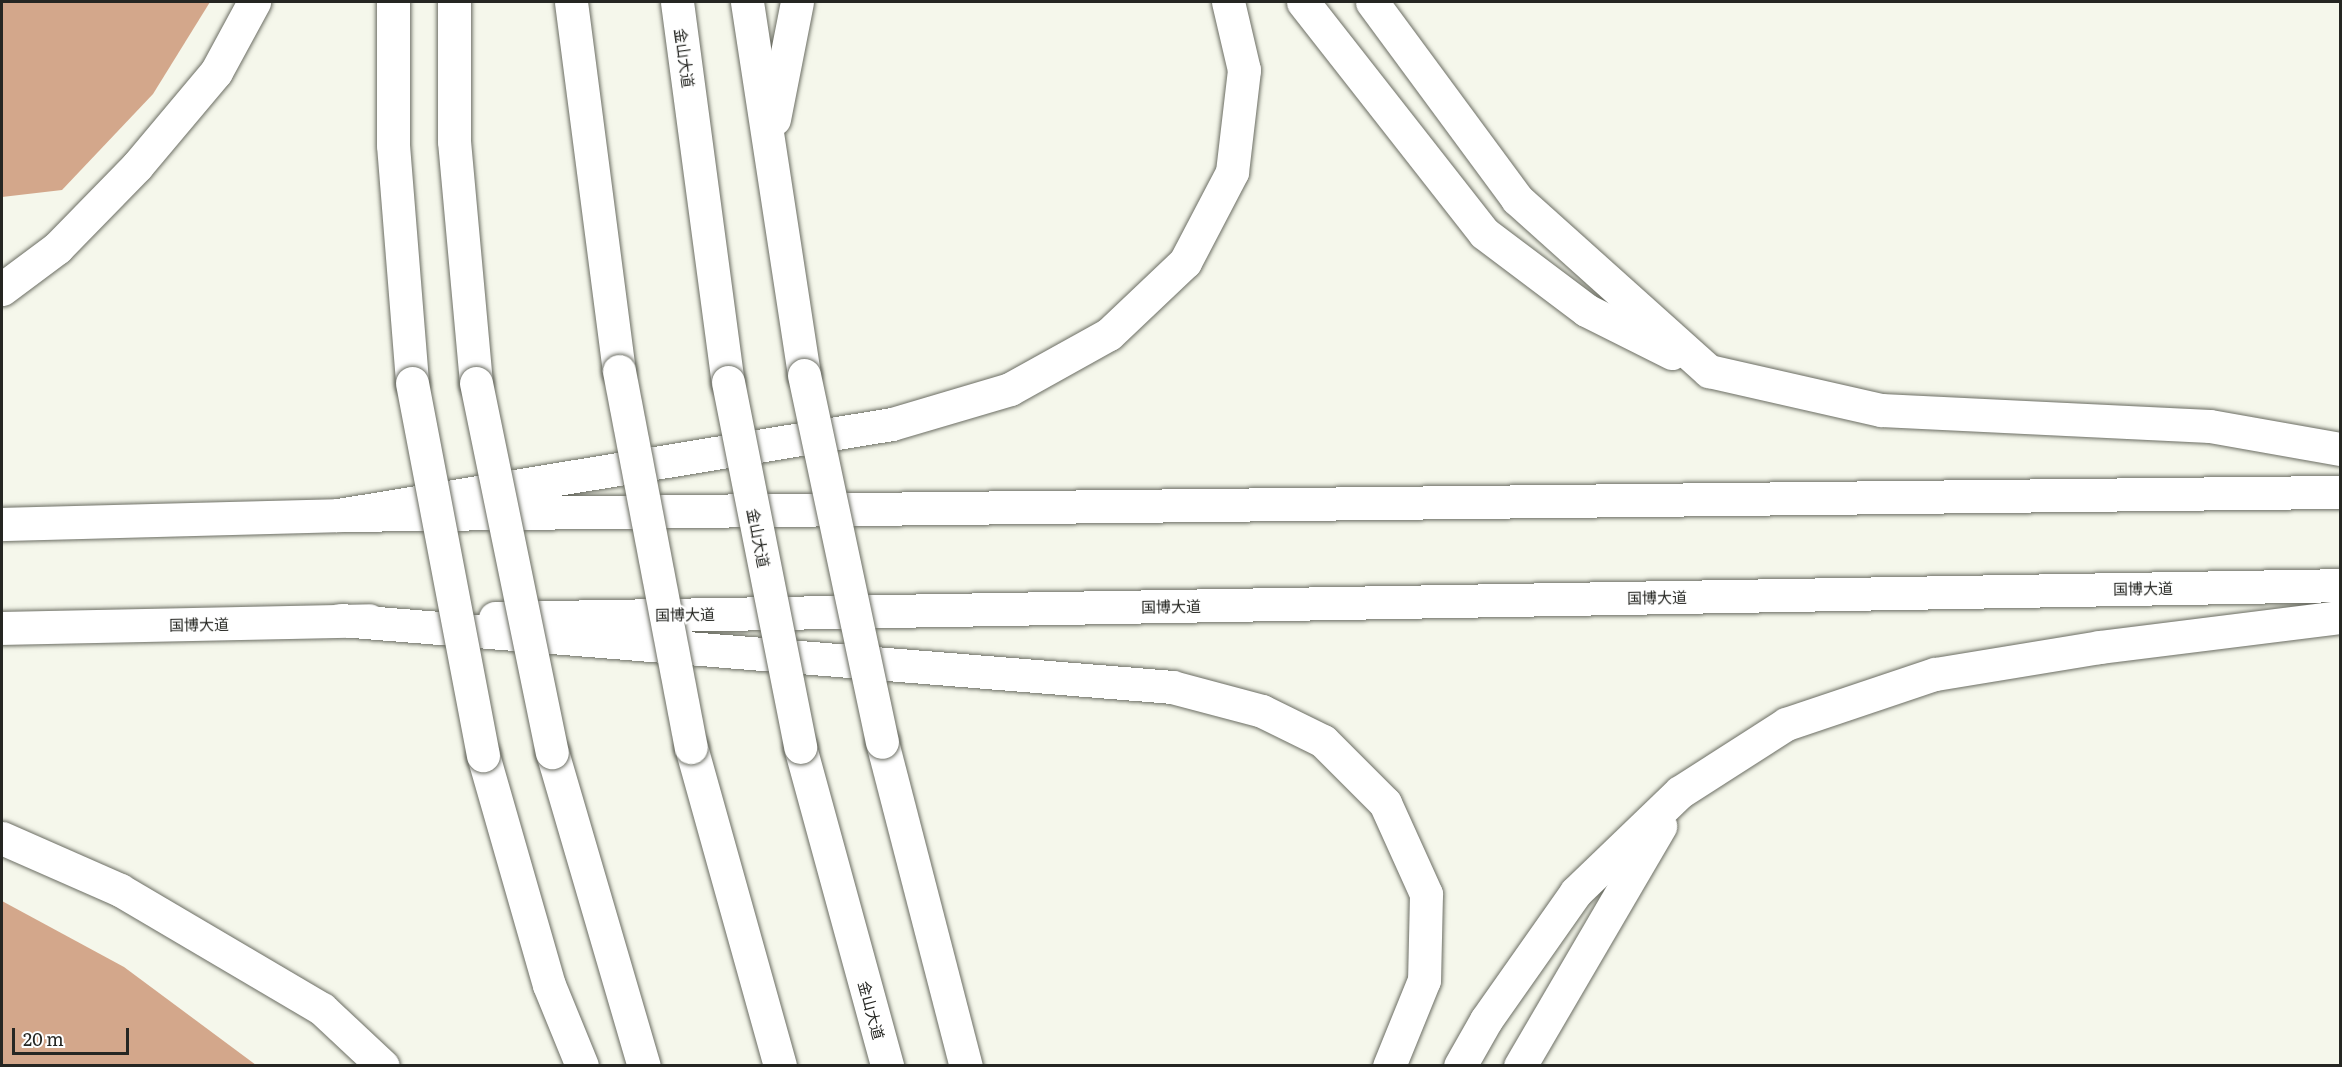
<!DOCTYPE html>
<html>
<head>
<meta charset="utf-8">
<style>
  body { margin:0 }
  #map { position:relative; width:2342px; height:1067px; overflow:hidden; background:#f5f7eb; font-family:Literata,"Noto Sans SC",serif }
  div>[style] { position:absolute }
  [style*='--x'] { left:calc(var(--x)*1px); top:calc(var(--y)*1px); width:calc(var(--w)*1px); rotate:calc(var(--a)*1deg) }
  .forest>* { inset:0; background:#d3a78b }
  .roads { filter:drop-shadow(0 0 2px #6b6d63) drop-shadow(0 0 2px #6b6d63) }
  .primary>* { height:33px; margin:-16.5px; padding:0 16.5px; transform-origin:16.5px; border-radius:16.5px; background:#fff }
  .highway>* { height:33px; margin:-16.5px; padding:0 16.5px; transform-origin:16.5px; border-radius:16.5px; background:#fff }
  .bridges { filter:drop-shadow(0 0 2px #6b6d63) drop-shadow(0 0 2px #6b6d63) }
  .highway-bridge>* { height:33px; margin:-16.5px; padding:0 16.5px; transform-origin:16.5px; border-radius:16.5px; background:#fff }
  span { translate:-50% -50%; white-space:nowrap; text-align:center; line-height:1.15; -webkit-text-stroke:4.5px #fff; paint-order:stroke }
  .street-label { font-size:15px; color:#252622 }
  .frame { position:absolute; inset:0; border:3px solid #252622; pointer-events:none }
  .scale { position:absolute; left:12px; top:1028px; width:117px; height:27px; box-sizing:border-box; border:3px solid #252622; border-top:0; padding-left:8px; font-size:18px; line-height:21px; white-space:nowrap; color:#252622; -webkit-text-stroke:4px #fff; paint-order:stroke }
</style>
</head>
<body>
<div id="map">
  <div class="forest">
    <i style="clip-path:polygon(2px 2px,210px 2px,153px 94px,62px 190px,2px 197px)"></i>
    <i style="clip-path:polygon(2px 901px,124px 967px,256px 1065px,2px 1065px)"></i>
  </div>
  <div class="roads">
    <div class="primary">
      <i style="--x:2;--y:524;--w:336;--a:-1.5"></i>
      <i style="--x:338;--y:515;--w:2002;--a:-0.66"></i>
      <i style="--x:495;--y:618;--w:1845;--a:-1.02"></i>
      <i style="--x:2;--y:628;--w:367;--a:-1.2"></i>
    </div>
    <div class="highway">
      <i style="--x:393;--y:2;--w:143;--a:90"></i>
      <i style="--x:393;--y:145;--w:239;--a:85.4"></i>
      <i style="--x:454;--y:2;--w:139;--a:90"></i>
      <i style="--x:454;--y:141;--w:243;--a:84.8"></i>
      <i style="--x:571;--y:2;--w:372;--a:82.6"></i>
      <i style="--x:677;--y:2;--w:383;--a:82.4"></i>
      <i style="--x:747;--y:2;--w:377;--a:81.3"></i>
      <i style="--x:1303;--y:2;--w:293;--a:51.9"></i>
      <i style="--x:1484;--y:233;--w:128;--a:37"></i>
      <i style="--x:1586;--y:310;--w:96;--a:26.6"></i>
      <i style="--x:1372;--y:2;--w:245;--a:53.6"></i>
      <i style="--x:1517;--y:199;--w:258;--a:41.9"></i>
      <i style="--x:1709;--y:371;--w:176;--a:12.8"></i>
      <i style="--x:1881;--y:410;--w:329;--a:2.8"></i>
      <i style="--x:2210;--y:426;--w:132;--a:10"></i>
      <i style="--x:774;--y:119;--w:119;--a:-78.9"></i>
      <i style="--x:2;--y:289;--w:69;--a:-36.7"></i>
      <i style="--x:57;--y:248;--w:115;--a:-45.7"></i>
      <i style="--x:137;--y:166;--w:123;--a:-50"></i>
      <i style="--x:216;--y:72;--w:80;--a:-61.5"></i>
      <i style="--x:338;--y:515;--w:561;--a:-9.33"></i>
      <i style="--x:892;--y:424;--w:123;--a:-16.5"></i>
      <i style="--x:1010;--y:389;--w:113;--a:-29.1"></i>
      <i style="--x:1109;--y:334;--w:105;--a:-43.5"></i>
      <i style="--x:1185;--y:262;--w:102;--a:-62.4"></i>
      <i style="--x:1232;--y:172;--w:103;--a:-83.3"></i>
      <i style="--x:1244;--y:70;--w:70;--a:-103.2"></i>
      <i style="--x:340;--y:620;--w:835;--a:4.6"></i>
      <i style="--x:1172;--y:687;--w:93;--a:14.9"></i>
      <i style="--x:1262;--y:711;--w:68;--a:26.2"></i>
      <i style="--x:1323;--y:741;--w:88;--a:45"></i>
      <i style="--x:1385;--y:803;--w:100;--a:65.7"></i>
      <i style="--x:1426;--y:894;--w:86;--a:91.3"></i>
      <i style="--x:1424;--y:980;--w:93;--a:112.1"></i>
      <i style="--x:882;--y:742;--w:335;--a:75.5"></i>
      <i style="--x:691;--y:747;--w:331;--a:74.4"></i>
      <i style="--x:800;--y:747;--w:331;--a:74.7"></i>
      <i style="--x:552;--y:752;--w:327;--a:73.7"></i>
      <i style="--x:483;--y:755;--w:239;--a:74"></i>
      <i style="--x:549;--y:985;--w:87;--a:67.8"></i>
      <i style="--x:2;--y:838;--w:129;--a:23.8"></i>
      <i style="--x:120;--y:890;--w:234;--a:30.5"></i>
      <i style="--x:322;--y:1009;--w:83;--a:43.1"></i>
      <i style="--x:1460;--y:1066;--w:53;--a:-60.5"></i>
      <i style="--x:1486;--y:1020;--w:156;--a:-54.9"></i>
      <i style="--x:1576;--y:892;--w:144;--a:-43.9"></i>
      <i style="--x:1680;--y:792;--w:126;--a:-32.7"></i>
      <i style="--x:1786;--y:724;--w:157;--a:-18.6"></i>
      <i style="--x:1935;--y:674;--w:166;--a:-9.3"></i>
      <i style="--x:2099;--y:647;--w:243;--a:-7.1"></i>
      <i style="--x:1520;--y:1066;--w:278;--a:-59.7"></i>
    </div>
  </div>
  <div class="bridges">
    <div class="highway-bridge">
      <i style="--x:619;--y:371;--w:383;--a:79.2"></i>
      <i style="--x:804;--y:375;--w:375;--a:78"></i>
      <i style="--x:728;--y:382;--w:372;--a:78.8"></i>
      <i style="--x:412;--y:383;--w:379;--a:79.2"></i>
      <i style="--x:476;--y:383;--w:377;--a:78.4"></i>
    </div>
  </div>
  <div class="street-label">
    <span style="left:685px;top:58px;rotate:82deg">金山大道</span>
    <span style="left:759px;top:538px;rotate:79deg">金山大道</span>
    <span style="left:2143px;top:588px;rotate:-1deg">国博大道</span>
    <span style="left:1657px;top:597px;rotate:-1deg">国博大道</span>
    <span style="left:1171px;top:606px;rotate:-1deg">国博大道</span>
    <span style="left:685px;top:614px;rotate:-1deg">国博大道</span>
    <span style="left:199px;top:624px;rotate:-1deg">国博大道</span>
    <span style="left:872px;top:1010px;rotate:75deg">金山大道</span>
  </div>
  <div class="frame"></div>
  <div class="scale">20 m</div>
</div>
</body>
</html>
